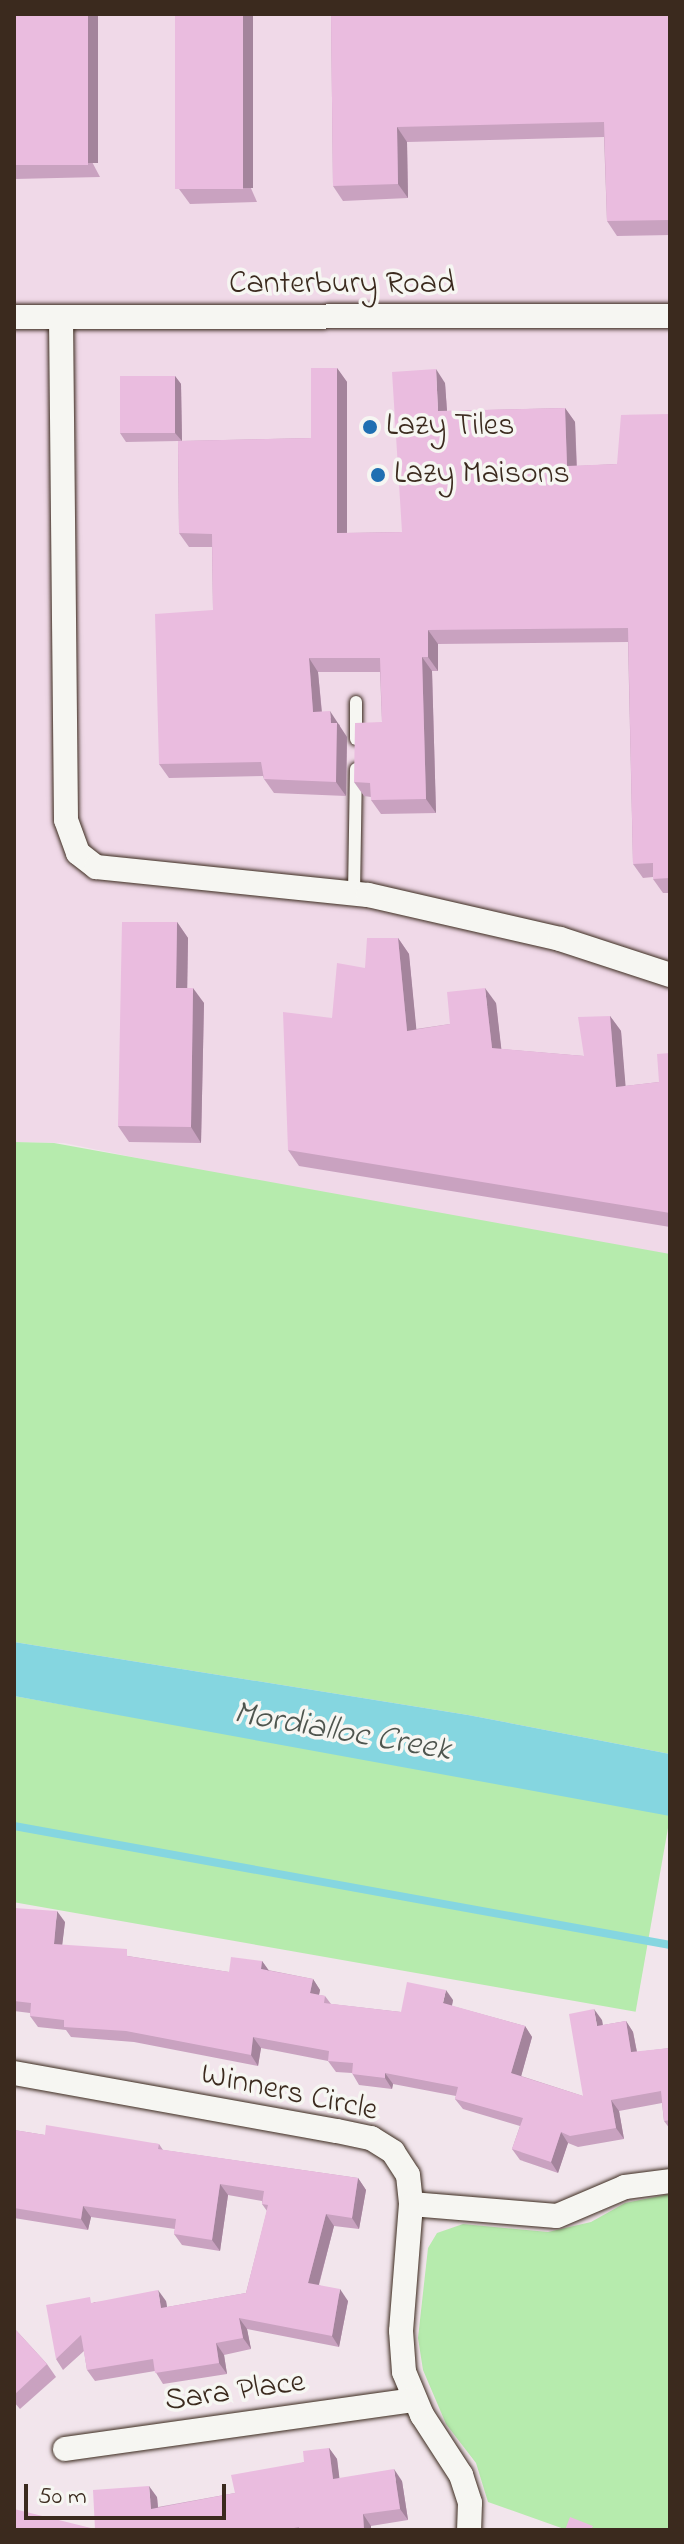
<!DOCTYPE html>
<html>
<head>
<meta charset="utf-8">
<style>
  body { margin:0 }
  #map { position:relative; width:684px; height:2544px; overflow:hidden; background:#f2e5ec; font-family:"Indie Flower",sans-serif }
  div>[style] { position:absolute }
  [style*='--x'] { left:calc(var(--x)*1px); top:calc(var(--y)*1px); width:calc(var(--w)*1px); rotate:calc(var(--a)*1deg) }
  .built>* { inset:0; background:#f0d9e8 }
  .green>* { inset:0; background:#b6ebad; transform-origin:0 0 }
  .water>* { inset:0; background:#85d6e0 }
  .stream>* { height:8px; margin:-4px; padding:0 4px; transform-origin:4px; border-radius:4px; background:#85d6e0 }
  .roads { filter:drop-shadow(0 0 2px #3b2a1e) drop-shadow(0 0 2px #3b2a1e) }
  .service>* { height:12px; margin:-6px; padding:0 6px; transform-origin:6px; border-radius:6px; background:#f6f6f2 }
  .minor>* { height:24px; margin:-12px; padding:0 12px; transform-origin:12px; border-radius:12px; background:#f6f6f2 }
  .wall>* { inset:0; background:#c9a2c0 }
  .shaded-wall>* { inset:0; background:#a4849c; transform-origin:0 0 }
  .building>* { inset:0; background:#eabcdf; transform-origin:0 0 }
  .dots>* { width:22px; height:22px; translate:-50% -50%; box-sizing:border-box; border:4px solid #f6f6f2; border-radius:50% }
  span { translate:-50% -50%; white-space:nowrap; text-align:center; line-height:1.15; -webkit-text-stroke:7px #f6f6f2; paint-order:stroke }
  .street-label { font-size:32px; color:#3b2a1e }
  .poi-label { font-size:32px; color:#3b2a1e }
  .left { translate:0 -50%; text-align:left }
  .water-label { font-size:34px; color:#4e554e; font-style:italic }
  .frame { position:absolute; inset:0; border:16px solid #3b2a1e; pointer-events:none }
  .scale { position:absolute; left:24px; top:2484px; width:202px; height:36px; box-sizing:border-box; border:4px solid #3b2a1e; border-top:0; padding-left:10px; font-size:24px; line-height:28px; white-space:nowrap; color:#3b2a1e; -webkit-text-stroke:6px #f6f6f2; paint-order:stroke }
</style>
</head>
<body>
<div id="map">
  <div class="built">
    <i style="clip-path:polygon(14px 14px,670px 14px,670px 1267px,64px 1143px,14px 1142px)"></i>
  </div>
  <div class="green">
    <i style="clip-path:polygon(14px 1142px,54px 1143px,670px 1254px,670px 1754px,468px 1715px,14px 1642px)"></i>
    <i style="left:14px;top:1696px;width:667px;height:203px;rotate:10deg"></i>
    <i style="clip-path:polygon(670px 2194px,670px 2530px,567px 2530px,488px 2502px,476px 2463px,446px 2424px,423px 2370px,418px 2338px,428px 2248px,437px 2233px,463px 2224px,548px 2232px,591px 2222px,625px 2203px)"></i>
  </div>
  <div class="water">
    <i style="clip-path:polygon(14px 1642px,468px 1715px,670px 1754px,670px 1816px,14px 1696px)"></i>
  </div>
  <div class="stream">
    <i style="--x:14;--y:1826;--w:667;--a:10.28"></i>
  </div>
  <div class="roads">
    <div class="service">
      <i style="--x:356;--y:739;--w:37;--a:-90"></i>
      <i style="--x:354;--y:894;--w:125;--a:-89.1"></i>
    </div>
    <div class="minor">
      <i style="--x:14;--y:317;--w:656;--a:-0.09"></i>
      <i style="--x:61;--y:317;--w:503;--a:89.43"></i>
      <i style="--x:66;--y:820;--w:35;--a:70"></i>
      <i style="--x:78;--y:853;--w:23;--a:38"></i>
      <i style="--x:96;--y:867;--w:273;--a:5.9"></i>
      <i style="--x:368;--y:895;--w:197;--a:12.9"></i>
      <i style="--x:560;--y:939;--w:116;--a:18.1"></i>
      <i style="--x:14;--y:2073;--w:328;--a:10.2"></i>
      <i style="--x:337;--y:2131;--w:35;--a:12"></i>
      <i style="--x:371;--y:2138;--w:26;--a:32"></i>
      <i style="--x:393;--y:2152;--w:27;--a:57"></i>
      <i style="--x:408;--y:2175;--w:29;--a:84"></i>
      <i style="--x:411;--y:2204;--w:127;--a:94.5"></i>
      <i style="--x:401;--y:2331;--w:41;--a:85.8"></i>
      <i style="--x:404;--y:2372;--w:47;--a:67.3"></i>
      <i style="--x:422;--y:2415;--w:72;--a:57"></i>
      <i style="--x:461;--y:2475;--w:29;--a:72"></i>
      <i style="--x:470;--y:2503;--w:27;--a:92"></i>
      <i style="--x:411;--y:2204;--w:146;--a:4.7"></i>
      <i style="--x:557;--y:2216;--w:74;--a:-23.1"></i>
      <i style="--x:625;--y:2187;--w:45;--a:-7.6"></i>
      <i style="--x:65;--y:2449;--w:352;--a:-8"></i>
    </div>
  </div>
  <div class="wall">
    <i style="clip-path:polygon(14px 14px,100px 177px,14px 179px)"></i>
    <i style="clip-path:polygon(175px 14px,257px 202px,190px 204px,179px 189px)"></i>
    <i style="clip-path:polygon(331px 14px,670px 14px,670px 235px,617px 236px,607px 221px,604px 137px,407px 142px,408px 198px,343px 201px,333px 186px)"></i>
    <i style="clip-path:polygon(337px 368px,347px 382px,347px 533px,402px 532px,445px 383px,447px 411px,565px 408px,575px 422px,577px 466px,617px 464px,670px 414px,670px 893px,663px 893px,653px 879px,653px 877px,643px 878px,633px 864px,628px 642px,438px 644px,438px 671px,432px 671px,436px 813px,381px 814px,371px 800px,371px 797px,364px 796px,354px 782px,382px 722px,380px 672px,318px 672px,322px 712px,340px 725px,340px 728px,347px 737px,346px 796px,274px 793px,264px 779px,263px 776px,169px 778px,159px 764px,213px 610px,212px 547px,189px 547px,179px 533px,178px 441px,126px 442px,120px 433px,175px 376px,181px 384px,182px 441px,311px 438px)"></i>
    <i style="clip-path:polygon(177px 922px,188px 938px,187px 988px,204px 1003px,201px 1143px,129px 1142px,118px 1126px)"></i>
    <i style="clip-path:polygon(398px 938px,409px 954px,416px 1029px,450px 1024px,496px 1003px,501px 1049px,584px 1056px,610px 1016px,621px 1031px,625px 1086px,659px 1082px,670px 1053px,670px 1227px,299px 1166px,288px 1150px,332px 1018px,365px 968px)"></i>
    <i style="clip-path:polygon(14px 1908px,65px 1922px,62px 1945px,134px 1957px,229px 1972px,262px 1961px,268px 1970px,313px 1979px,320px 1990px,319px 1995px,325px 1996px,331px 2004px,401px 2012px,453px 2000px,452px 2006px,525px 2026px,532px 2037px,521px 2076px,583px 2096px,602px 2020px,603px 2025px,626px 2021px,633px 2032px,637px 2052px,670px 2048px,670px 2129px,664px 2121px,662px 2103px,619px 2111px,624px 2139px,578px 2147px,568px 2143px,558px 2173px,520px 2160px,512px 2149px,520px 2126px,463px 2109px,455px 2099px,456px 2096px,393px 2084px,392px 2089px,359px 2085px,352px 2073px,336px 2072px,328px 2061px,261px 2048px,258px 2066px,134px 2042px,71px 2037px,66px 2030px,38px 2027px,30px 2016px,30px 2013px,14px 2011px)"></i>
    <i style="clip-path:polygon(14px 2130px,45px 2135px,159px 2144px,163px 2150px,358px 2178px,366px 2190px,359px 2229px,334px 2226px,319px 2285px,348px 2301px,339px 2347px,247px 2329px,251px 2349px,224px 2355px,227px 2374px,163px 2384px,155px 2371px,95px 2381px,87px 2370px,84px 2351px,63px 2370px,56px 2359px,94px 2302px,166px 2301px,167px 2307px,246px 2293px,267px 2211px,262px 2204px,262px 2201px,228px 2195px,220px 2251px,182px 2245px,174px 2234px,175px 2229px,91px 2217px,88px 2230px,14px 2218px)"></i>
    <i style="clip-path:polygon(14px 2328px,47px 2364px,56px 2377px,20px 2409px,14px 2402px)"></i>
    <i style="clip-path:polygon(329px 2448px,337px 2459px,339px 2478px,402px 2481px,408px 2520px,371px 2526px,371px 2530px,14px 2530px,95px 2529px,157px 2497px,158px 2507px,235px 2493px,304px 2462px)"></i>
  </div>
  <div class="shaded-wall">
    <i style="left:88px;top:14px;width:10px;height:149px"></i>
    <i style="left:243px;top:14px;width:10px;height:174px"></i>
    <i style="clip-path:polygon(397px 127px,407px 142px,408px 198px,398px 184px)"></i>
    <i style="clip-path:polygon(337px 368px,347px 382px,347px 547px,337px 533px)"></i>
    <i style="clip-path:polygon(436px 369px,445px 383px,448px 425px,438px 411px)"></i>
    <i style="clip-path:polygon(175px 376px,181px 384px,182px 441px,175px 433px)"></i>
    <i style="clip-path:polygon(565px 408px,575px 422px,577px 480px,567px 466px)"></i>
    <i style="clip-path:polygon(14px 423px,15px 550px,14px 549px)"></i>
    <i style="clip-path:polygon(428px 630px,438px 644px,438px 671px,428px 657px)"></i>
    <i style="clip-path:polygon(422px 657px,432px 671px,436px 813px,426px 799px)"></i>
    <i style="clip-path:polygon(309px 658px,318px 672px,323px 726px,313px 712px)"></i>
    <i style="clip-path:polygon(330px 711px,347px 737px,346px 796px,336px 782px)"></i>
    <i style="clip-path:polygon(177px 922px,188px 938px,187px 1003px,176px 988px)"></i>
    <i style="clip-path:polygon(398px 938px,409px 954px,418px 1046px,407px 1031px)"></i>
    <i style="clip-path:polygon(193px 988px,204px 1003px,201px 1143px,191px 1127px)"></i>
    <i style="clip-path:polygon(485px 988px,496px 1003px,503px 1063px,492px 1048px)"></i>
    <i style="clip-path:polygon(610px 1016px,621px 1031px,627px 1103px,616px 1087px)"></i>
    <i style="clip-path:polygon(57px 1911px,65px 1922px,61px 1955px,54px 1944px)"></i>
    <i style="clip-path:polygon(262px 1961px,270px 1972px,261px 1969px)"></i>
    <i style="clip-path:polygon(313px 1979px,320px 1990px,317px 2004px,310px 1993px)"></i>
    <i style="clip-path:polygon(446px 1990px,453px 2000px,450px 2014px,443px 2003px)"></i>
    <i style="clip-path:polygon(594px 2009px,602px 2020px,604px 2037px,597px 2026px)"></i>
    <i style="clip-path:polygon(626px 2021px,633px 2032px,639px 2063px,631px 2052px)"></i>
    <i style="clip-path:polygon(525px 2026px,532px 2037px,519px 2084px,511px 2073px)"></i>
    <i style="clip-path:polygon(253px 2037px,261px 2048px,258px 2066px,251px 2055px)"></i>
    <i style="clip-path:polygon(385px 2073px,393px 2084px,392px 2089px,385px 2078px)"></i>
    <i style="clip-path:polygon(611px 2100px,619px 2111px,624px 2139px,616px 2128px)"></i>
    <i style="clip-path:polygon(561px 2132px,568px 2143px,558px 2173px,551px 2162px)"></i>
    <i style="clip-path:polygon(358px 2178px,366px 2190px,359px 2229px,352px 2218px)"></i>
    <i style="clip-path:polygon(220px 2184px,228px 2195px,220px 2251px,212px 2240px)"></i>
    <i style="clip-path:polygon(83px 2206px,91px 2217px,88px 2230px,81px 2219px)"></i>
    <i style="clip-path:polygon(326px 2214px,334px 2226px,316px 2295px,308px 2283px)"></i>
    <i style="clip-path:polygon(340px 2289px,348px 2301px,339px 2347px,332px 2336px)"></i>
    <i style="clip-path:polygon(158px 2290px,166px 2301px,169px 2320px,161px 2308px)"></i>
    <i style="clip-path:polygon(239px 2318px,247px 2329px,251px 2349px,243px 2338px)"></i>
    <i style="clip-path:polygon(216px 2343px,224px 2355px,227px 2374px,219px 2363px)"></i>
    <i style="clip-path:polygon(329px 2448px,337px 2459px,341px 2490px,333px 2479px)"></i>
    <i style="clip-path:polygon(394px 2469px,402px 2481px,408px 2520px,400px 2509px)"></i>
    <i style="clip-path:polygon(149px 2486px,157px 2497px,159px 2520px,151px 2509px)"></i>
    <i style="clip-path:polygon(363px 2514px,371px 2526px,371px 2530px,364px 2530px)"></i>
  </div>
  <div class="building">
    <i style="left:14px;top:14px;width:74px;height:151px"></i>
    <i style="left:175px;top:14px;width:68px;height:175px"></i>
    <i style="clip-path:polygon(331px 14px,670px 14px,670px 220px,607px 221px,604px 122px,397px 127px,398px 184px,333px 186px)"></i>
    <i style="clip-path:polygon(311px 368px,337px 368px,337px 533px,402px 532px,392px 372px,436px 369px,438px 411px,565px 408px,567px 466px,617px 464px,621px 415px,670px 414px,670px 878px,653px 879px,653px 863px,633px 864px,628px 628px,428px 630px,428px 657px,422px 657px,426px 799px,371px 800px,370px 783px,354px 782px,355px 723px,382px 722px,380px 658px,309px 658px,313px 712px,330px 711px,331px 723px,337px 723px,336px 782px,264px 779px,261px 762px,159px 764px,155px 614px,213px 610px,212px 534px,179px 533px,178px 441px,311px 438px)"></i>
    <i style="left:120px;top:376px;width:55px;height:57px"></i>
    <i style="clip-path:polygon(122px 922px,177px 922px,176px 988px,193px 988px,191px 1127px,118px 1126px)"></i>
    <i style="clip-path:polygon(367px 938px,398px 938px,407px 1031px,450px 1024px,447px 992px,485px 988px,492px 1048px,584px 1056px,578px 1017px,610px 1016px,616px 1087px,659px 1082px,657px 1054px,670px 1053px,670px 1213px,288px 1150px,283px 1012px,332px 1018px,337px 963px,365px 968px)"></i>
    <i style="clip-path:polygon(14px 1908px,57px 1911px,54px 1944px,127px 1949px,127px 1956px,229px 1972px,231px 1957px,262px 1961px,261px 1969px,313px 1979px,310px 1993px,325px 1996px,324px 2003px,401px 2012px,407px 1982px,446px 1990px,443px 2003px,525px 2026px,511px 2073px,583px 2096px,569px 2014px,594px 2009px,597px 2026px,626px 2021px,631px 2052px,670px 2048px,670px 2120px,664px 2121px,661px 2091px,611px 2100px,616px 2128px,570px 2136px,561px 2132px,551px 2162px,512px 2149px,523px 2118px,455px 2099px,458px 2087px,385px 2073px,385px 2078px,352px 2074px,353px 2063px,328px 2061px,329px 2051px,253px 2037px,251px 2055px,126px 2031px,64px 2027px,64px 2020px,30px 2016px,31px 2003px,14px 2001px)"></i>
    <i style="clip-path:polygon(46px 2125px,159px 2144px,158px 2149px,358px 2178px,352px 2218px,326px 2214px,308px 2283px,340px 2289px,332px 2336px,239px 2318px,243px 2338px,216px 2343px,219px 2363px,155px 2373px,153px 2359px,87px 2370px,81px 2335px,56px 2359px,46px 2305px,90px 2297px,91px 2303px,158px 2290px,161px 2308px,246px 2293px,268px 2205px,262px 2204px,264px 2191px,220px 2184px,212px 2240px,174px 2234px,176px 2219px,83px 2206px,81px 2219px,14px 2208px,14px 2130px,45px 2135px)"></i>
    <i style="clip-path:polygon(14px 2328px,47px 2364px,14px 2395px)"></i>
    <i style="clip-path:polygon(329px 2448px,333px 2479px,394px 2469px,400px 2509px,363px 2514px,364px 2530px,299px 2530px,299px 2527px,284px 2530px,14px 2530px,14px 2509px,95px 2529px,93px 2490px,149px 2486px,151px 2509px,235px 2493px,231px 2475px,304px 2462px,303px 2451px)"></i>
    <i style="clip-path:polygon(570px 2517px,593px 2526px,591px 2530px,565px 2530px)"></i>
  </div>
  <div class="dots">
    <i style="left:370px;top:427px;background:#1f6fb2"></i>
    <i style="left:378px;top:475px;background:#1f6fb2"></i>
  </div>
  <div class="street-label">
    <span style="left:342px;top:285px">Canterbury Road</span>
    <span style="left:289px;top:2094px;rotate:12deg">Winners Circle</span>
    <span style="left:235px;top:2393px;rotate:-8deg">Sara Place</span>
  </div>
  <div class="poi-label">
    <span class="left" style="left:386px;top:427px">Lazy Tiles</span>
    <span class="left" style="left:394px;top:475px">Lazy Maisons</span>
  </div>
  <div class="water-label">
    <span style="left:342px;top:1733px;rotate:10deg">Mordialloc Creek</span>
  </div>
  <div class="frame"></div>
  <div class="scale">50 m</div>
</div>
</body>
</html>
